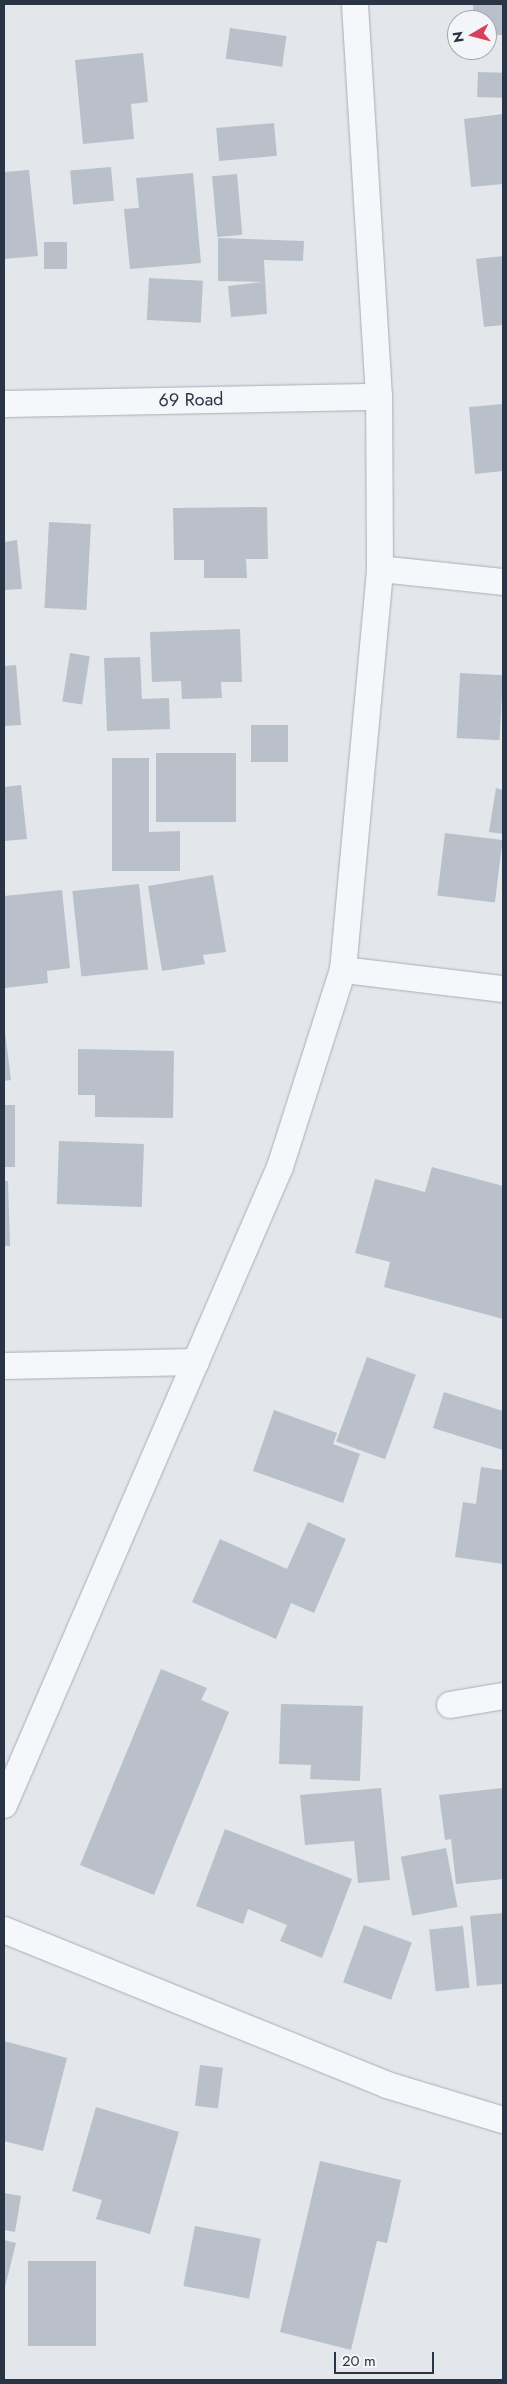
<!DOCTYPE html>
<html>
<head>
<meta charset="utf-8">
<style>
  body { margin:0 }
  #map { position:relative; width:507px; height:2384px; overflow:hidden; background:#e3e7ec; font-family:Jost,sans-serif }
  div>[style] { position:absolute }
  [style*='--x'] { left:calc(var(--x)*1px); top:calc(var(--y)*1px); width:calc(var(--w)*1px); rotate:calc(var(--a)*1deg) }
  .building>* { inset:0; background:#b9c0ca; transform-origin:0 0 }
  .roads { filter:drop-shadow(0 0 1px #a7aeb7) drop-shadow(0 0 1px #a7aeb7) }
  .minor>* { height:26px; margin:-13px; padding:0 13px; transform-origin:13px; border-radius:13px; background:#f6f7fa }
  span { translate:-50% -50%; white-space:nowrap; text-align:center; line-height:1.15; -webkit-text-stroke:4px #f3f5f9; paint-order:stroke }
  .street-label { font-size:18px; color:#293445 }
  .frame { position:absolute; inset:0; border:5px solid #293445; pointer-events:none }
  .north { position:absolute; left:447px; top:10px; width:50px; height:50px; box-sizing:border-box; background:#f3f5f9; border:1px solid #a2a8b1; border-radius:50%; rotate:262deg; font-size:14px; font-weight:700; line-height:20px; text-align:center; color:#293445 }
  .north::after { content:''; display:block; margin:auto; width:18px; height:22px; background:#d8405c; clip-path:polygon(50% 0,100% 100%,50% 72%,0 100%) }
  .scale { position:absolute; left:334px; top:2352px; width:100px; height:22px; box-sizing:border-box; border:2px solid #293445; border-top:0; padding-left:6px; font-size:15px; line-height:18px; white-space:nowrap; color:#293445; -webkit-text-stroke:4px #f3f5f9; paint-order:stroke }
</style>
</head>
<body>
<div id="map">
  <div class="building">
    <i style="clip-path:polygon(473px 4px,503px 4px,503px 35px,487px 35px,487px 20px,473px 20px)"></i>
    <i style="left:230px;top:28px;width:57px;height:31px;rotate:8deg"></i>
    <i style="clip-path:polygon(143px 53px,148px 102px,131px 104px,134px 139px,83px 144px,75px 60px)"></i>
    <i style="left:478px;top:72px;width:25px;height:25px;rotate:2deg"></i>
    <i style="clip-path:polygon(503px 114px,503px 184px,471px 187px,464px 119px)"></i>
    <i style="left:274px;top:123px;width:33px;height:58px;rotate:85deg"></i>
    <i style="left:111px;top:167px;width:34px;height:41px;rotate:85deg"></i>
    <i style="clip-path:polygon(29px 170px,38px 256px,4px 259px,4px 172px)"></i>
    <i style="clip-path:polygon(193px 173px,201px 263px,130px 269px,124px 209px,139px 208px,136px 178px)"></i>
    <i style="left:237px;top:174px;width:61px;height:25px;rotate:85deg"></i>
    <i style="clip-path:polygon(218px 238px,304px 241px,303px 261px,264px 260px,267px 314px,231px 317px,228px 286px,263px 282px,218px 281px)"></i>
    <i style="left:44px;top:242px;width:23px;height:27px"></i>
    <i style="clip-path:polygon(503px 256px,503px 325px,484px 327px,476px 259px)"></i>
    <i style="left:149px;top:278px;width:54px;height:42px;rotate:3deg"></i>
    <i style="clip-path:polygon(503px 404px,503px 471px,475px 474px,469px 407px)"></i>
    <i style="clip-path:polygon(267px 507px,268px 559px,246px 559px,247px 578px,204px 578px,204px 560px,174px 560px,173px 508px)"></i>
    <i style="left:49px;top:522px;width:42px;height:86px;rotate:3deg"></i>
    <i style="clip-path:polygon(17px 540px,22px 589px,4px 590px,4px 542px)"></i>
    <i style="clip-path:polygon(240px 629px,242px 682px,221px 682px,222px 698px,182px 699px,181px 681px,152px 682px,150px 632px)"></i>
    <i style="left:70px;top:653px;width:20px;height:49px;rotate:9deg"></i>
    <i style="clip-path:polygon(140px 657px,142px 699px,169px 698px,170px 729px,107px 731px,104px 658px)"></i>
    <i style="clip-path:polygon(16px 665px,21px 725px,4px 726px,4px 666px)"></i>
    <i style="left:460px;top:673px;width:43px;height:65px;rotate:3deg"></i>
    <i style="left:251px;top:725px;width:37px;height:37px"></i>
    <i style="left:156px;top:753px;width:80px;height:69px"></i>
    <i style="clip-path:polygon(112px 758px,149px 758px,149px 832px,180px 831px,180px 871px,112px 871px)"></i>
    <i style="clip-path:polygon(21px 785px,27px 839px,4px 841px,4px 787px)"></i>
    <i style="clip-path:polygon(496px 788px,503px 790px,503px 834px,489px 832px)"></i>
    <i style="left:445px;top:833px;width:58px;height:63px;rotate:7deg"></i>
    <i style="clip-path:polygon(213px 875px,226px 952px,203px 955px,205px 964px,162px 971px,148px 886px)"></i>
    <i style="left:139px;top:884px;width:86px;height:67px;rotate:84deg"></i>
    <i style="clip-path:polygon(62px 890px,70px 968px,47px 971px,48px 983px,5px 988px,4px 896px)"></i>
    <i style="clip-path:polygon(4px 1024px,11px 1080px,4px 1081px)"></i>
    <i style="clip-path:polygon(78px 1049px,174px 1051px,173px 1118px,95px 1117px,95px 1095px,78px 1095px)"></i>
    <i style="left:4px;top:1105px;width:11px;height:62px"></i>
    <i style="left:59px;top:1141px;width:85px;height:63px;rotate:2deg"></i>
    <i style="clip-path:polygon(432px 1167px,503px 1186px,503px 1319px,384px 1287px,390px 1262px,355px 1253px,375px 1179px,425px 1192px)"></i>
    <i style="clip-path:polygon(4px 1181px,8px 1181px,10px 1246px,4px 1246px)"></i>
    <i style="left:367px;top:1357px;width:52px;height:90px;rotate:20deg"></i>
    <i style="clip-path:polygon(444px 1392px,503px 1411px,503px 1450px,433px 1428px)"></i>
    <i style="clip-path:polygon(274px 1410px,337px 1433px,333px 1444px,360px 1454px,343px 1503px,253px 1471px)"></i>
    <i style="clip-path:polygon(481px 1467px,503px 1470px,503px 1564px,455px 1557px,463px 1502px,476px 1504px)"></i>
    <i style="clip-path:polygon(308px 1522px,346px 1539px,314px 1613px,291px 1603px,276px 1639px,192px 1602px,220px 1539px,287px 1569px)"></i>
    <i style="clip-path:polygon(161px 1669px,207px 1688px,201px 1700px,229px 1712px,154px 1895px,80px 1865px)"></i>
    <i style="clip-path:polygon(281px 1704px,363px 1706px,360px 1781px,310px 1779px,311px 1765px,279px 1764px)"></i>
    <i style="clip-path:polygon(381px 1788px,390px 1880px,358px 1883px,354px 1841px,305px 1845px,300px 1795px)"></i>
    <i style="clip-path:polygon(503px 1788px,503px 1879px,456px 1884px,451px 1839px,445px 1840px,439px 1795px)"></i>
    <i style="clip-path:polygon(225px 1829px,352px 1879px,322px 1958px,280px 1941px,287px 1925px,248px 1909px,243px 1924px,196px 1906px)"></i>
    <i style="left:446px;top:1848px;width:60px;height:46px;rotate:79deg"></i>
    <i style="clip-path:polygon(503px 1913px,503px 1984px,477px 1986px,470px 1916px)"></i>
    <i style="left:364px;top:1925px;width:51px;height:61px;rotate:20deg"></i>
    <i style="left:463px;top:1926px;width:62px;height:34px;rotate:84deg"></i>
    <i style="clip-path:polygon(4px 2041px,67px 2058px,43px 2151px,4px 2141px)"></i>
    <i style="left:200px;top:2065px;width:23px;height:41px;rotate:7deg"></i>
    <i style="clip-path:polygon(96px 2107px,179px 2132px,150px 2234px,96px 2219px,102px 2200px,72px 2191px)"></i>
    <i style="clip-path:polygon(320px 2161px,401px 2180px,387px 2243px,377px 2241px,351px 2350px,280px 2332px)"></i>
    <i style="clip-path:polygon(4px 2193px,21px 2196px,15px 2232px,4px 2230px)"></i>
    <i style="left:195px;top:2226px;width:67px;height:61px;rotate:11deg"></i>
    <i style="clip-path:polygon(4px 2240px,16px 2243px,4px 2291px)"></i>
    <i style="left:28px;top:2261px;width:68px;height:85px"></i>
  </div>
  <div class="roads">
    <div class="minor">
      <i style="--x:4;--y:404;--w:375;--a:-1.1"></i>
      <i style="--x:380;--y:569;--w:124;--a:6"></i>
      <i style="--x:343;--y:970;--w:161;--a:6.8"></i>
      <i style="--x:4;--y:1366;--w:192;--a:-1.2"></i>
      <i style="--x:450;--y:1705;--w:54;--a:-9.6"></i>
      <i style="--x:4;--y:1805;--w:695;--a:-66.61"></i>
      <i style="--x:280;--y:1167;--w:207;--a:-72.3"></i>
      <i style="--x:343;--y:970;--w:403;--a:-84.7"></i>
      <i style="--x:380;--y:569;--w:172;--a:-90.3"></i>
      <i style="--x:379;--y:397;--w:394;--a:-93.5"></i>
      <i style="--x:4;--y:1930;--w:413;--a:22"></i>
      <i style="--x:387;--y:2085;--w:121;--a:16.8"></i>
    </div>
  </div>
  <div class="street-label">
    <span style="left:191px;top:400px;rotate:-1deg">69 Road</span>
  </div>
  <div class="frame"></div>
  <div class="north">N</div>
  <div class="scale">20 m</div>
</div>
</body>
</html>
